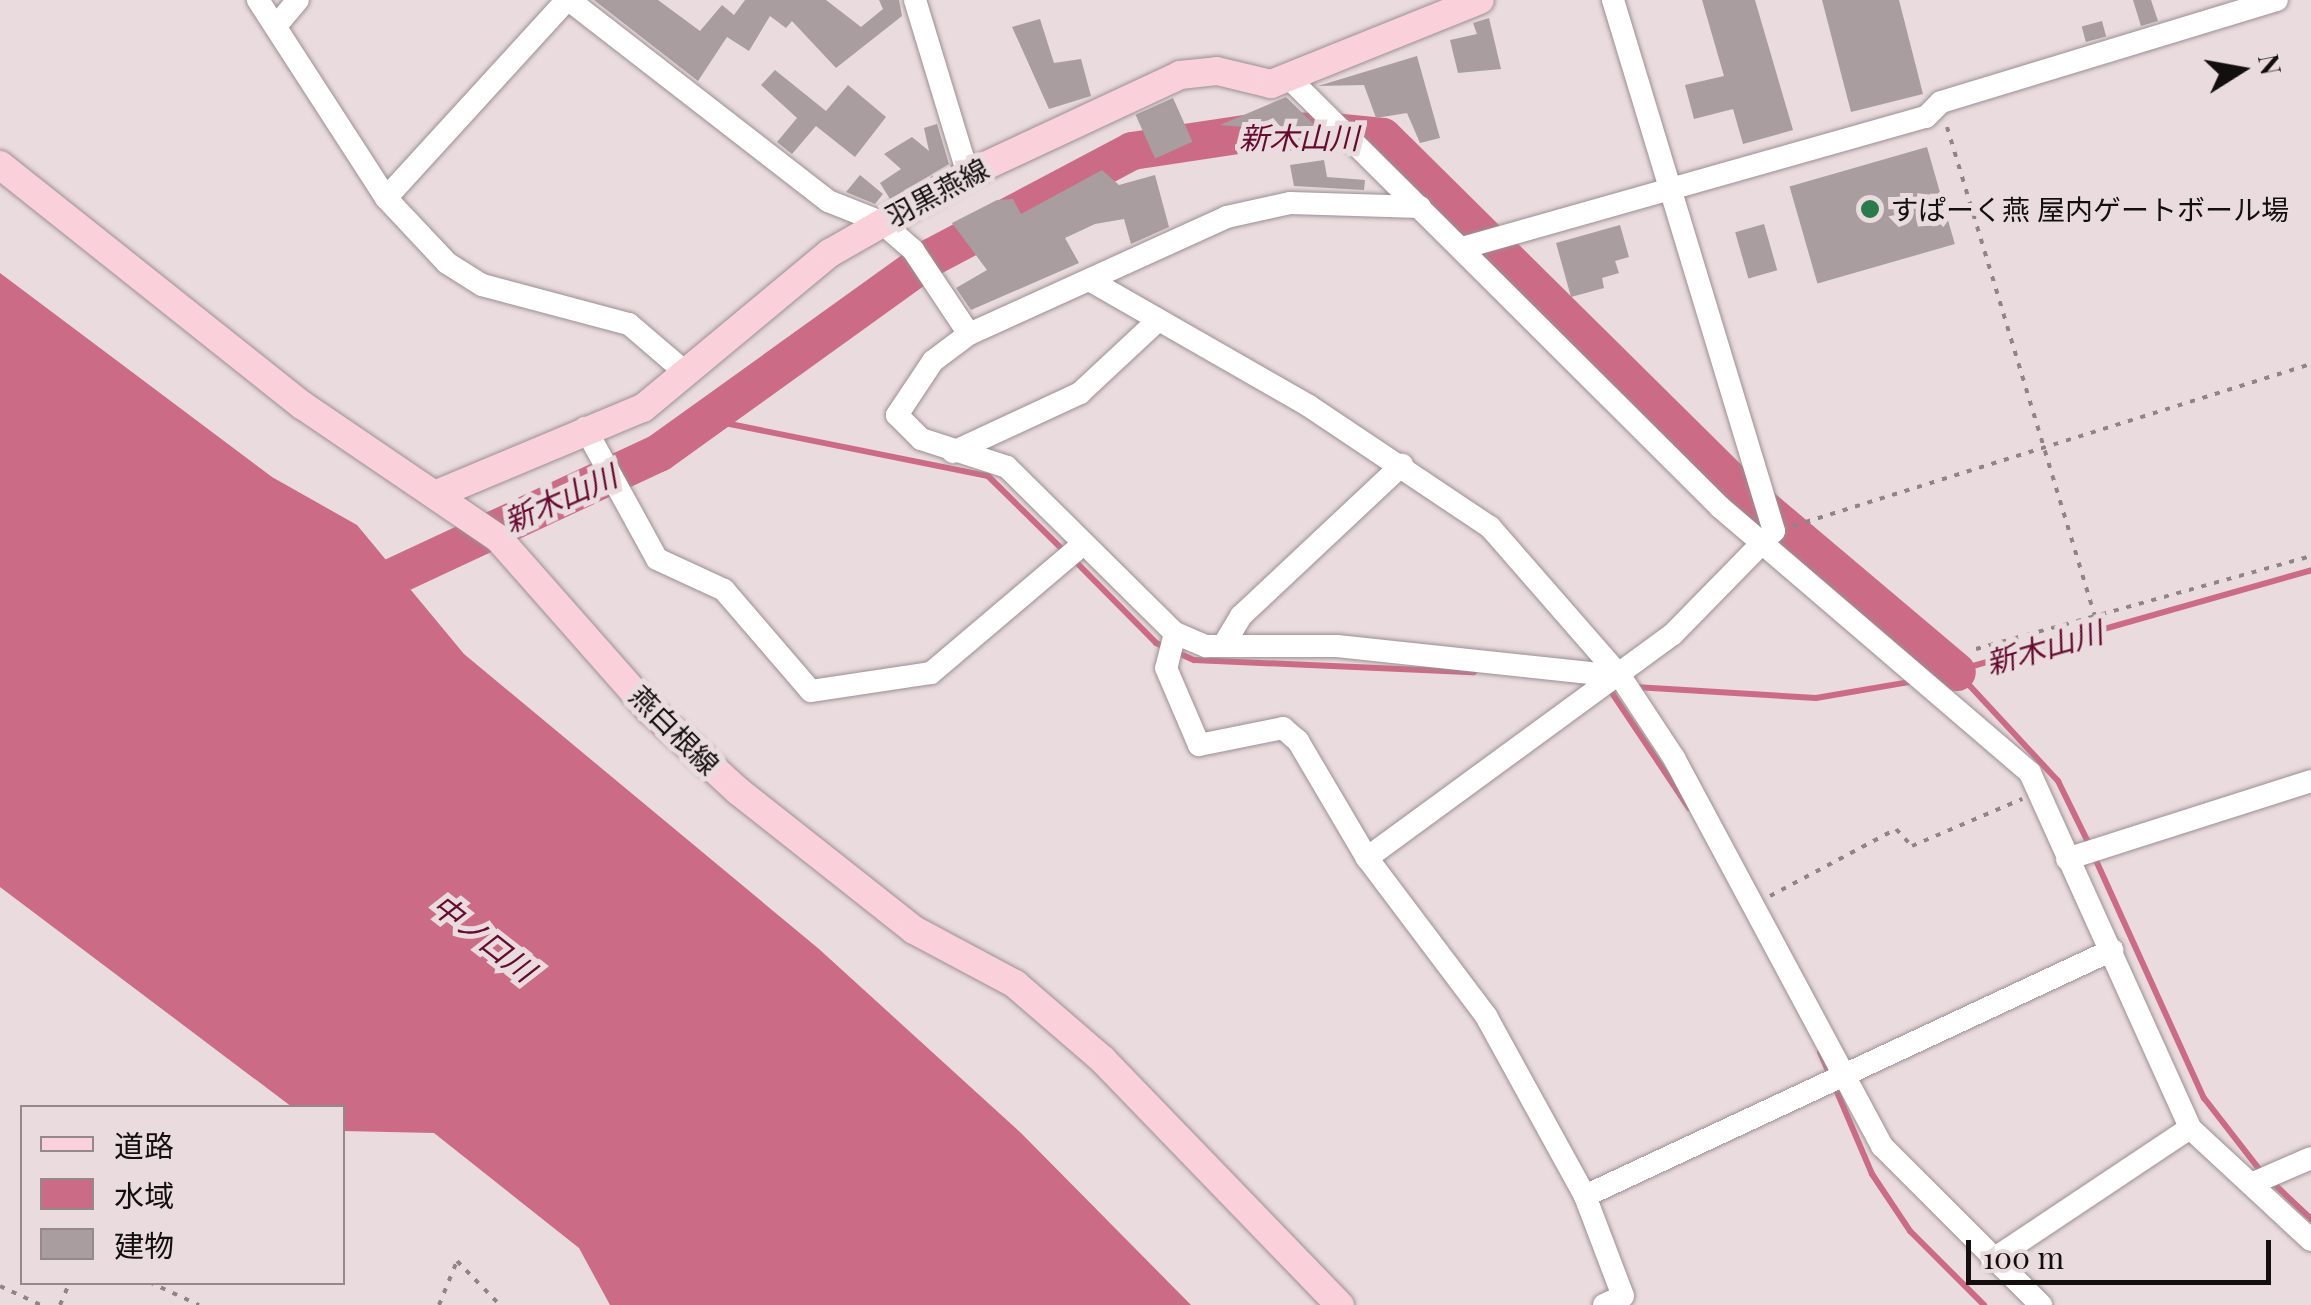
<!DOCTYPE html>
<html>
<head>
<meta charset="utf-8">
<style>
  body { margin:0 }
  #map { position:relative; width:2311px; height:1305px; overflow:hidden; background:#e9dbde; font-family:"Playfair Display","Noto Sans JP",serif }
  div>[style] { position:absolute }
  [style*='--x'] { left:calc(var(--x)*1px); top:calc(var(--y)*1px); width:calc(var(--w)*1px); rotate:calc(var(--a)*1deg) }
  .water>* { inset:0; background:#cc6b86 }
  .stream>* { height:6px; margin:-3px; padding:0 3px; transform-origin:3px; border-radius:3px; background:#cc6b86 }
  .river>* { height:38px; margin:-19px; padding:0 19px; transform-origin:19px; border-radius:19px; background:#cc6b86 }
  .building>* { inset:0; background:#a99d9f; transform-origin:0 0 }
  .path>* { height:4px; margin-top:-2px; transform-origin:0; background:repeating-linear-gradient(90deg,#8f8587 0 5px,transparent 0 13px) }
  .roads { filter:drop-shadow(0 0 2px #9c8f92) drop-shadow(0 0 2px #9c8f92) }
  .minor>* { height:22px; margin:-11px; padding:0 11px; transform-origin:11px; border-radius:11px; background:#fff }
  .major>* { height:28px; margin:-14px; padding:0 14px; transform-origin:14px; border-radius:14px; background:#fad1db }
  .dots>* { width:28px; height:28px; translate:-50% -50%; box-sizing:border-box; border:5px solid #e9dbde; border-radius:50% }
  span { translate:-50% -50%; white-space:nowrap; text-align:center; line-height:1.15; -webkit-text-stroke:10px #e9dbde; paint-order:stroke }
  .street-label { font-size:28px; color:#130f0f }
  .poi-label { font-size:28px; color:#130f0f }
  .left { translate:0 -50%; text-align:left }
  .water-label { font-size:30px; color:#660a2f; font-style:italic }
  .legend { position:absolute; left:20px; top:1105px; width:325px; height:180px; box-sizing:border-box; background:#e9dbde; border:2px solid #93898b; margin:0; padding:12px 18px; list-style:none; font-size:30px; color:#130f0f }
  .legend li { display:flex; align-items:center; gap:20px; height:50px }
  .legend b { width:50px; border:2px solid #93898b }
  .north { position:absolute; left:2191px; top:20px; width:100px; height:100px; -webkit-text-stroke:8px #e9dbde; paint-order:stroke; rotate:79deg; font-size:28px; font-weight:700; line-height:40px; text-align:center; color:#130f0f }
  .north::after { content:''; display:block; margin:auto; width:35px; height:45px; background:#130f0f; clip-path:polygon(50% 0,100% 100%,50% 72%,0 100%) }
  .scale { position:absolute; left:1966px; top:1240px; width:305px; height:45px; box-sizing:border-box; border:5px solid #130f0f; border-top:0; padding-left:12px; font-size:30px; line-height:35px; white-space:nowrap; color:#130f0f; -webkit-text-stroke:8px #e9dbde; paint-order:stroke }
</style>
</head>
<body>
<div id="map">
  <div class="water">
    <i style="clip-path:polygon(0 273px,272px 477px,357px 525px,464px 654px,819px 949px,1021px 1133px,1191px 1305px,610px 1305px,579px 1248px,434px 1133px,343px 1131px,342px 1108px,292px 1107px,0 887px)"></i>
  </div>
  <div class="stream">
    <i style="--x:710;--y:420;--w:284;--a:11.4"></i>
    <i style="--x:988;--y:476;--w:108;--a:44.6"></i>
    <i style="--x:1074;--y:560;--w:117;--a:45.3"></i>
    <i style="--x:1156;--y:643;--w:42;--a:24.1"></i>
    <i style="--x:1194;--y:660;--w:280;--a:2.5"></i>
    <i style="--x:1957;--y:672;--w:149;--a:47.2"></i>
    <i style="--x:2058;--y:781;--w:70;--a:63.8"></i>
    <i style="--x:1927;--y:679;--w:399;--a:-15.8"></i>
    <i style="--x:1635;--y:687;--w:181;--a:3.5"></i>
    <i style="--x:1816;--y:698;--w:100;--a:-9.7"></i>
    <i style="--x:1610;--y:690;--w:142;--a:56.2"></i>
    <i style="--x:2094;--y:856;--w:266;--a:65.6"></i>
    <i style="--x:2204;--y:1098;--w:96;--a:52.2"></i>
    <i style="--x:1820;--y:1052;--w:133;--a:66.9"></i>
    <i style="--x:1872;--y:1174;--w:69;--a:56.3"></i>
    <i style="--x:1910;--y:1231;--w:105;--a:45"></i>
    <i style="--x:2272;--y:1182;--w:54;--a:43.5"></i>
  </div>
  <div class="river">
    <i style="--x:350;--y:597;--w:341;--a:-25"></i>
    <i style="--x:659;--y:453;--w:336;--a:-35.7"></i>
    <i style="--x:932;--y:257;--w:226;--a:-27.9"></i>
    <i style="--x:1132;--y:151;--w:134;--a:-8.6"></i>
    <i style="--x:1264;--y:131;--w:68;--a:0.8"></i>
    <i style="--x:1332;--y:132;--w:51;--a:5.6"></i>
    <i style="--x:1383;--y:137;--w:492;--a:44.7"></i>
    <i style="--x:1733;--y:483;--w:293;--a:40.2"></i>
  </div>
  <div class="building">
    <i style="clip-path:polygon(594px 0,658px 0,700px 31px,722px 5px,734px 15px,745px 0,826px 0,861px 27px,883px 9px,879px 0,899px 0,902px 16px,836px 68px,792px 21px,786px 28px,770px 16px,749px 51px,727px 37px,698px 81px)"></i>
    <i style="clip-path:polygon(1702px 0,1755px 0,1793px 130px,1743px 144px,1733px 109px,1694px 119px,1685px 85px,1724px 76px)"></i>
    <i style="clip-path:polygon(1822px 0,1899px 0,1923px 94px,1851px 112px)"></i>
    <i style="clip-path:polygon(2133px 0,2151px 0,2158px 21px,2141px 26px)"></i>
    <i style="clip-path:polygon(1489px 18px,1501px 69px,1458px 73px,1450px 40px,1477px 34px,1473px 23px)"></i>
    <i style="clip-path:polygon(1040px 19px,1054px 63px,1081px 59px,1091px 96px,1049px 109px,1012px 27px)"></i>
    <i style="left:2102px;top:21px;width:16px;height:21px;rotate:75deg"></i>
    <i style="clip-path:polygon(1417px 56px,1440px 138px,1420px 143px,1407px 113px,1376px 118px,1364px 85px,1318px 86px)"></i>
    <i style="clip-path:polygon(775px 70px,826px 111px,848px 85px,886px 117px,855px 157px,816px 126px,792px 154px,777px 142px,797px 118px,761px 85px)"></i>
    <i style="clip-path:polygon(1286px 97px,1320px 130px,1287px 140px,1283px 130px,1220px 125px)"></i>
    <i style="left:1173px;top:98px;width:48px;height:41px;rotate:66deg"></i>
    <i style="clip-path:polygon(937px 124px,949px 164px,890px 199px,880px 183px,901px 169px,884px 154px,912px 137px,929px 151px,924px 128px)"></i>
    <i style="left:1927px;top:147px;width:101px;height:143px;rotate:74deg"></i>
    <i style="clip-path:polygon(1324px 160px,1327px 177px,1365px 180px,1364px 190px,1294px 186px,1290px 165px)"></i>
    <i style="clip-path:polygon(1102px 170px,1119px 185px,1155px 175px,1169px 227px,1131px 244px,1124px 219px,1095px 224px,1065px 238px,1079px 263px,971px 310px,956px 288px,987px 270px,952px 223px,997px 200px,1013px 199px,1021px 214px)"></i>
    <i style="clip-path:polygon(860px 175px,883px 194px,875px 204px,846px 192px)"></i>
    <i style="left:1764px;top:224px;width:48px;height:30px;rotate:74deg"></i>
    <i style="clip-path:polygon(1620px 225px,1629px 257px,1615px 261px,1619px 273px,1602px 278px,1604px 288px,1571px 297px,1556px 243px)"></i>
  </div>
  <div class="path">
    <i style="--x:1947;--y:127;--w:515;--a:73.18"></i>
    <i style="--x:1793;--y:526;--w:543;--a:-17.37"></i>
    <i style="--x:1976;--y:649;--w:348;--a:-15.5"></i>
    <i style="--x:1770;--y:896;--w:143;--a:-28"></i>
    <i style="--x:1896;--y:829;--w:23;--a:47"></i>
    <i style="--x:1912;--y:846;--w:120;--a:-23.1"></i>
    <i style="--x:149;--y:1282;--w:55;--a:24.7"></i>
    <i style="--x:0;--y:1286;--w:45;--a:24.9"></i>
    <i style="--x:60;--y:1305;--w:25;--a:-67"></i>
    <i style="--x:439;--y:1305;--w:48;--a:-67.8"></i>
    <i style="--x:457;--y:1261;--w:62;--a:45.7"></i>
  </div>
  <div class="roads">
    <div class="minor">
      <i style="--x:258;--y:0;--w:236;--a:57.1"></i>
      <i style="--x:386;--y:198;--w:89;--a:46.8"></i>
      <i style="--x:447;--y:263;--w:41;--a:32.2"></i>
      <i style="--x:482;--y:285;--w:152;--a:14.9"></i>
      <i style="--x:629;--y:324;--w:74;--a:40.6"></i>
      <i style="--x:569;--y:0;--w:328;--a:37.8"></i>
      <i style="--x:828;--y:201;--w:57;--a:21.6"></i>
      <i style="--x:881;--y:222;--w:43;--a:41.2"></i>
      <i style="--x:913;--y:250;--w:101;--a:56.3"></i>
      <i style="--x:915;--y:0;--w:182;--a:73.1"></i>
      <i style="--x:276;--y:26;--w:34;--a:-50"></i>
      <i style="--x:1287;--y:76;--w:611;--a:44.87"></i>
      <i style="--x:1720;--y:507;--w:408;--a:40.6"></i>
      <i style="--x:2030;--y:773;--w:389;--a:65.7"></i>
      <i style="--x:2190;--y:1128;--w:165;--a:42.8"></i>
      <i style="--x:386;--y:198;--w:268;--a:-47.6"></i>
      <i style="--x:1420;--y:207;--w:130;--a:-178.2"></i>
      <i style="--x:1290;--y:203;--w:65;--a:167.5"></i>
      <i style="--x:1227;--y:217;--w:283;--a:155.6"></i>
      <i style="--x:969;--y:334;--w:45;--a:143.1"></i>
      <i style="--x:933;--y:361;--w:65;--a:123.7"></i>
      <i style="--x:897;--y:415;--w:34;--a:45"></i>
      <i style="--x:921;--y:439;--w:90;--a:18"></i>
      <i style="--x:1007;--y:467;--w:236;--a:44.7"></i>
      <i style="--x:1175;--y:633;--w:34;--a:23"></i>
      <i style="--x:1206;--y:646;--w:131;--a:0"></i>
      <i style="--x:1337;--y:646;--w:285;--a:6.1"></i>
      <i style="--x:1462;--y:248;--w:482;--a:-15.8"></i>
      <i style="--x:1926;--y:117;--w:21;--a:-45"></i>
      <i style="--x:1941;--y:102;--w:351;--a:-16.9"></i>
      <i style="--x:1091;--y:281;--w:251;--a:29.8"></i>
      <i style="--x:1309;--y:406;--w:218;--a:33.8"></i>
      <i style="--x:1490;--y:527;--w:198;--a:48.9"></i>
      <i style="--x:1620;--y:676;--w:98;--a:56.6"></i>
      <i style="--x:1674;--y:758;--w:440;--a:61.8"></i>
      <i style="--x:1882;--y:1146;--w:225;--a:45"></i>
      <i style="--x:585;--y:428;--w:149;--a:61.2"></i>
      <i style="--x:657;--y:559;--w:74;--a:24.8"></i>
      <i style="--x:724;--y:590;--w:133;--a:49.3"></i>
      <i style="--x:811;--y:691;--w:121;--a:-8.5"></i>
      <i style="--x:931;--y:673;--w:198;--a:-40.3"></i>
      <i style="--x:953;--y:452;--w:140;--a:-24.9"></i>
      <i style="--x:1080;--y:393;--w:103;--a:-43"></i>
      <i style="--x:1175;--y:633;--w:36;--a:104"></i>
      <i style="--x:1166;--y:668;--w:84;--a:66.8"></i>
      <i style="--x:1199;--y:745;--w:86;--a:-11.4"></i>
      <i style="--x:1283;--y:728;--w:20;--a:41"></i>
      <i style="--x:1298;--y:741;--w:136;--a:59.5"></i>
      <i style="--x:1367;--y:858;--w:198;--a:53"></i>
      <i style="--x:1486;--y:1016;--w:205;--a:61.2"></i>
      <i style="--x:1585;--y:1196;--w:107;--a:69.2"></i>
      <i style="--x:1623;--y:1296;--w:21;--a:155"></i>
      <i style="--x:1223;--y:646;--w:35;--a:-59"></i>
      <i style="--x:1241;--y:616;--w:221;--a:-43.2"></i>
      <i style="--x:1367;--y:858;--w:379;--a:-36.2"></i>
      <i style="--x:1673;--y:634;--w:144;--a:-45.6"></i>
      <i style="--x:1774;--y:531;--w:555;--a:-106.87"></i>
      <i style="--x:2067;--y:859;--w:256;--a:-17.7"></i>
      <i style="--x:2251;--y:1184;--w:65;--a:-23.4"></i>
      <i style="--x:1585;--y:1196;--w:582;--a:-25.02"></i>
      <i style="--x:1992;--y:1260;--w:238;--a:-33.7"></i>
    </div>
    <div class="major">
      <i style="--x:0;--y:165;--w:386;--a:38.5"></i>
      <i style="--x:302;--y:405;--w:238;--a:34.2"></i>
      <i style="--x:499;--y:539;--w:228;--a:48.6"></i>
      <i style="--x:650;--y:710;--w:120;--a:42.6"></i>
      <i style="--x:738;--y:791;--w:224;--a:38.3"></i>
      <i style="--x:914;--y:930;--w:115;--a:28.1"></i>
      <i style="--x:1015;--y:984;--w:116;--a:40.8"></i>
      <i style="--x:1103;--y:1060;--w:341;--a:46"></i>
      <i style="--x:437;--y:494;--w:223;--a:-22.7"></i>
      <i style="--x:643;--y:408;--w:243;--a:-39.7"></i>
      <i style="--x:830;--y:253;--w:159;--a:-29.8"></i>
      <i style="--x:968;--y:174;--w:234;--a:-25"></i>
      <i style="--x:1180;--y:75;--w:37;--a:-6"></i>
      <i style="--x:1217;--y:71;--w:56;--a:13.5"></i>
      <i style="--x:1271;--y:84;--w:225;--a:-21.9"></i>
    </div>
  </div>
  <div class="dots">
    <i style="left:1870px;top:209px;background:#2b7a4b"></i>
  </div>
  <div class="street-label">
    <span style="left:937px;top:192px;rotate:-28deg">羽黒燕線</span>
    <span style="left:675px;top:730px;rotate:45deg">燕白根線</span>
  </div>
  <div class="poi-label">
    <span class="left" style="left:1890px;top:209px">すぱーく燕 屋内ゲートボール場</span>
  </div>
  <div class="water-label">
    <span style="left:1299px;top:137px">新木山川</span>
    <span style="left:560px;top:498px;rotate:-24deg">新木山川</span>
    <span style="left:2044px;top:647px;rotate:-16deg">新木山川</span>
    <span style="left:484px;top:937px;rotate:38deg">中ノ口川</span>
  </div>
  <ul class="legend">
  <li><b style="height:12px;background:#fad1db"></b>道路</li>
  <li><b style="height:28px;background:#cc6b86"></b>水域</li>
  <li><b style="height:28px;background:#a99d9f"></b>建物</li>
  </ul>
  <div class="north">N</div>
  <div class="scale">100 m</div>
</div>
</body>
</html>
